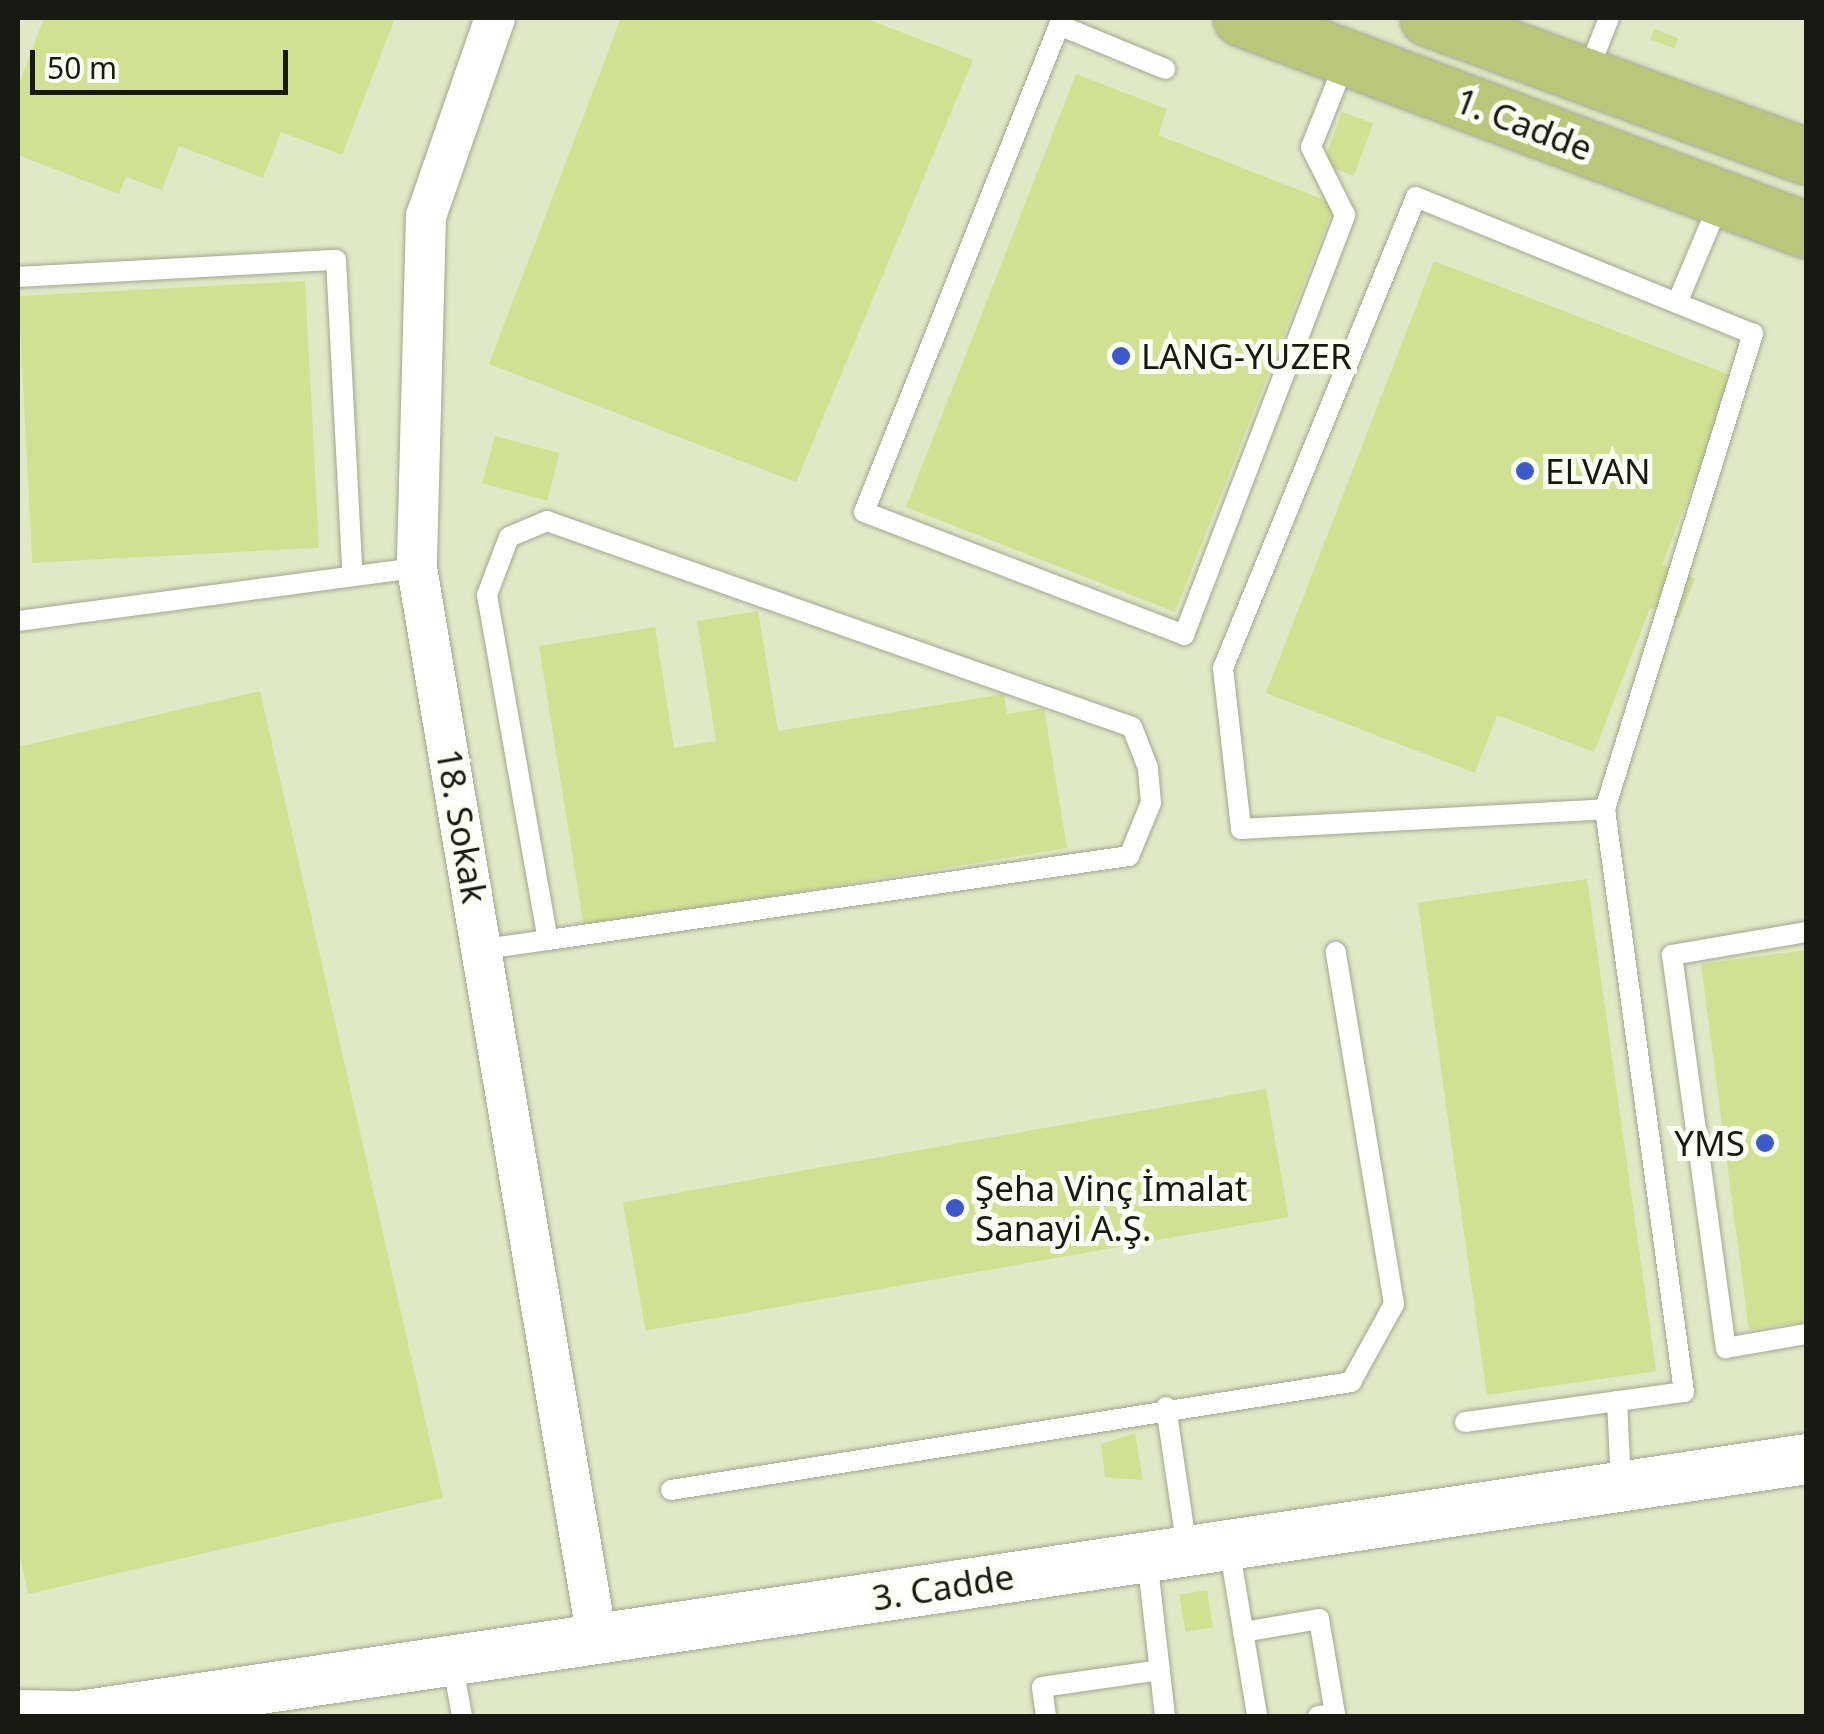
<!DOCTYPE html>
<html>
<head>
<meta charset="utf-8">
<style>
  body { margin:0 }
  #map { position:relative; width:1824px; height:1734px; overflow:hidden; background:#edf4d9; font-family:"Noto Sans",sans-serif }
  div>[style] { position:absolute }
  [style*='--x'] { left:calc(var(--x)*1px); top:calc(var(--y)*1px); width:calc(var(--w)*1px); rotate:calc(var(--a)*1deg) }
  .built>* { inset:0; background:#e0e8c6; transform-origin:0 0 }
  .building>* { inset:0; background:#d0e192; transform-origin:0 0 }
  .roads { filter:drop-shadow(0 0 2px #a1a78f) drop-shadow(0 0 2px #a1a78f) }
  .service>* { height:20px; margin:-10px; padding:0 10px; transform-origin:10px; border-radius:10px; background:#fff }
  .minor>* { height:40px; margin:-20px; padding:0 20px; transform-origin:20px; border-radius:20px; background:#fff }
  .tertiary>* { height:50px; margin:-25px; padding:0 25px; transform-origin:25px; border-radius:25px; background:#fff }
  .primary>* { height:55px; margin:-27.5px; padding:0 27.5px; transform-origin:27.5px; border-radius:27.5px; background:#bac67a }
  .dots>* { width:28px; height:28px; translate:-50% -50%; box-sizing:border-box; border:5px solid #fcfff4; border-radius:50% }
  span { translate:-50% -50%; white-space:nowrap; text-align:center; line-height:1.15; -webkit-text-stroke:10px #fcfff4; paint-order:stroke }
  .street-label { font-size:35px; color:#181a11 }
  .poi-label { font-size:35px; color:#181a11 }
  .left { translate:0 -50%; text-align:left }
  .right { translate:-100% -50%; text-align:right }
  .frame { position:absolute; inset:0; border:20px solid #181a11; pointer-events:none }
  .scale { position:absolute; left:30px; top:50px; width:258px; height:45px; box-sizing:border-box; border:5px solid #181a11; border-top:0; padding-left:12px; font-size:30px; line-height:35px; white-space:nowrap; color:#181a11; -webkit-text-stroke:8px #fcfff4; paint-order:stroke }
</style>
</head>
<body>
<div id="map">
  <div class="built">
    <i style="left:18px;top:18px;width:1788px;height:1698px"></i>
  </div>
  <div class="building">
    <i style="clip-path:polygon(44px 18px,395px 18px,342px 155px,281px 132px,263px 178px,179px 146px,162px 190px,126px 177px,119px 194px,18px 155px,18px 87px)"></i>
    <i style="clip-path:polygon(621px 18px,865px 18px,973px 60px,796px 482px,489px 364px)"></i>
    <i style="left:1654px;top:29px;width:26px;height:11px;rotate:21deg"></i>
    <i style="clip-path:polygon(1076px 74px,1167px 109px,1158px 135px,1335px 204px,1175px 612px,906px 507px)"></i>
    <i style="left:1342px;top:112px;width:33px;height:56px;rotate:20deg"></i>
    <i style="clip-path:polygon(1434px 261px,1735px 377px,1662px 565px,1695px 578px,1679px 619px,1650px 608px,1594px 752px,1497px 715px,1475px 773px,1266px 693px)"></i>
    <i style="left:305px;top:281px;width:267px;height:287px;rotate:87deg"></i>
    <i style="left:495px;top:436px;width:67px;height:49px;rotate:15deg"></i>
    <i style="clip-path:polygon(758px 611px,778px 731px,1004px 694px,1007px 714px,1044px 708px,1067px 848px,584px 927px,539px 646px,655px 627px,674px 748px,716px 741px,697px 621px)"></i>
    <i style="clip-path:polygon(260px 691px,443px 1498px,28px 1594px,18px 1546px,18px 747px)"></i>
    <i style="left:1587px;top:879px;width:497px;height:171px;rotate:82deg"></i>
    <i style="clip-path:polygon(1806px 950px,1806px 1322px,1749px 1330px,1701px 964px)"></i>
    <i style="left:1266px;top:1089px;width:130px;height:653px;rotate:80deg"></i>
    <i style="clip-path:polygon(1135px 1433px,1143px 1480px,1105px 1477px,1101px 1444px)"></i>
    <i style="left:1207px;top:1590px;width:38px;height:28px;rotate:81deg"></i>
  </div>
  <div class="roads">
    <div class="service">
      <i style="--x:1062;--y:18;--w:532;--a:111.84"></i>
      <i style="--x:864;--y:512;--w:343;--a:21"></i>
      <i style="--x:1184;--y:635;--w:450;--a:-69"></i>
      <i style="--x:1345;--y:215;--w:76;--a:-116.6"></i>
      <i style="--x:1311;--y:147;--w:92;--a:-68.2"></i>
      <i style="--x:1059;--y:25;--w:115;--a:22.5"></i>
      <i style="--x:1587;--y:74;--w:60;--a:-68.6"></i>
      <i style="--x:18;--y:277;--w:318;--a:-3.1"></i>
      <i style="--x:336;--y:260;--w:310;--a:87"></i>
      <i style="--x:1677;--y:303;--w:113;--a:-67.1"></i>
      <i style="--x:18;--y:621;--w:403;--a:-7.6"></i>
      <i style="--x:1806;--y:932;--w:136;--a:170.3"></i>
      <i style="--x:1672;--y:955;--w:397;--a:82.2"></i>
      <i style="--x:1726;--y:1348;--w:81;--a:-9.9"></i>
      <i style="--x:484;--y:949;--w:65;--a:-8"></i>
      <i style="--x:548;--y:940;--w:587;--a:-8.23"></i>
      <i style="--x:1129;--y:856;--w:57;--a:-67.5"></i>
      <i style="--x:1151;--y:803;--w:35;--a:-95"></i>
      <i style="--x:1148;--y:768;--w:44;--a:-111.3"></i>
      <i style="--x:1132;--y:727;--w:620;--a:-160.6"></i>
      <i style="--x:547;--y:521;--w:41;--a:157.2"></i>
      <i style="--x:509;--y:537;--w:62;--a:110.8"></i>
      <i style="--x:487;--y:595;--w:350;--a:80"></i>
      <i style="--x:1617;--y:1401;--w:83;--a:87.2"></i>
      <i style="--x:1166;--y:1407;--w:145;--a:81.6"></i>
      <i style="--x:1465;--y:1422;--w:221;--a:-7.8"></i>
      <i style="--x:1684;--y:1392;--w:588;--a:-97.72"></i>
      <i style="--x:1605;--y:809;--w:498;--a:-72.7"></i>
      <i style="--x:1753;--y:334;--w:364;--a:-157.9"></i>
      <i style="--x:1416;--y:197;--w:509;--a:112.28"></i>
      <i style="--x:1223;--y:668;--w:162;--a:83.6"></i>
      <i style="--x:1241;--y:829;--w:365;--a:-3.1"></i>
      <i style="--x:671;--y:1490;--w:689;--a:-9.02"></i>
      <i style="--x:1351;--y:1382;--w:89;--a:-61.1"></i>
      <i style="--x:1394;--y:1304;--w:357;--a:-99.4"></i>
      <i style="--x:1229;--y:1546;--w:172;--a:80.6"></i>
      <i style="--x:1147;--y:1558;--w:159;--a:83.5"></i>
      <i style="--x:1243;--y:1632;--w:77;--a:-9.7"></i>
      <i style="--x:1319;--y:1619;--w:96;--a:80.4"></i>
      <i style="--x:1335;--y:1714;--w:17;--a:173"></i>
      <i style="--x:452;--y:1661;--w:56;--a:79.7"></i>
      <i style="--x:1046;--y:1716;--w:29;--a:-98"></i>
      <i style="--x:1042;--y:1687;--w:119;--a:-8.2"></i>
    </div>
    <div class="minor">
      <i style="--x:495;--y:18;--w:210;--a:109.2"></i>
      <i style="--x:426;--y:216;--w:352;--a:91.5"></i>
      <i style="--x:417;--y:568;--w:1086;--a:80.46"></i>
    </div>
    <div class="tertiary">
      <i style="--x:18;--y:1715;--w:51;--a:1.1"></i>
      <i style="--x:79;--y:1716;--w:1746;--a:-8.46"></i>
    </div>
    <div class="primary">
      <i style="--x:1241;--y:18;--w:603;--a:20.57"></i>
      <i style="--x:1428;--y:18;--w:402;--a:20.1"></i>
    </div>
  </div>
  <div class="dots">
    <i style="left:1121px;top:356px;background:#3d5acc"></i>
    <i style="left:1525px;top:471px;background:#3d5acc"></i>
    <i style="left:1765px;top:1143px;background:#3d5acc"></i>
    <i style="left:955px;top:1208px;background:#3d5acc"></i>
  </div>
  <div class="street-label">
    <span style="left:1524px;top:124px;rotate:21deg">1. Cadde</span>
    <span style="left:462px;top:826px;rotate:80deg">18. Sokak</span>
    <span style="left:943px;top:1587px;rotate:-9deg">3. Cadde</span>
  </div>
  <div class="poi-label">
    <span class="left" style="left:1141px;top:356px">LANG-YUZER</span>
    <span class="left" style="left:1545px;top:471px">ELVAN</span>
    <span class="right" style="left:1745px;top:1143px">YMS</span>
    <span class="left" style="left:975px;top:1208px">Şeha Vinç İmalat<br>Sanayi A.Ş.</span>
  </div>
  <div class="frame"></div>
  <div class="scale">50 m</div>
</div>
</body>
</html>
